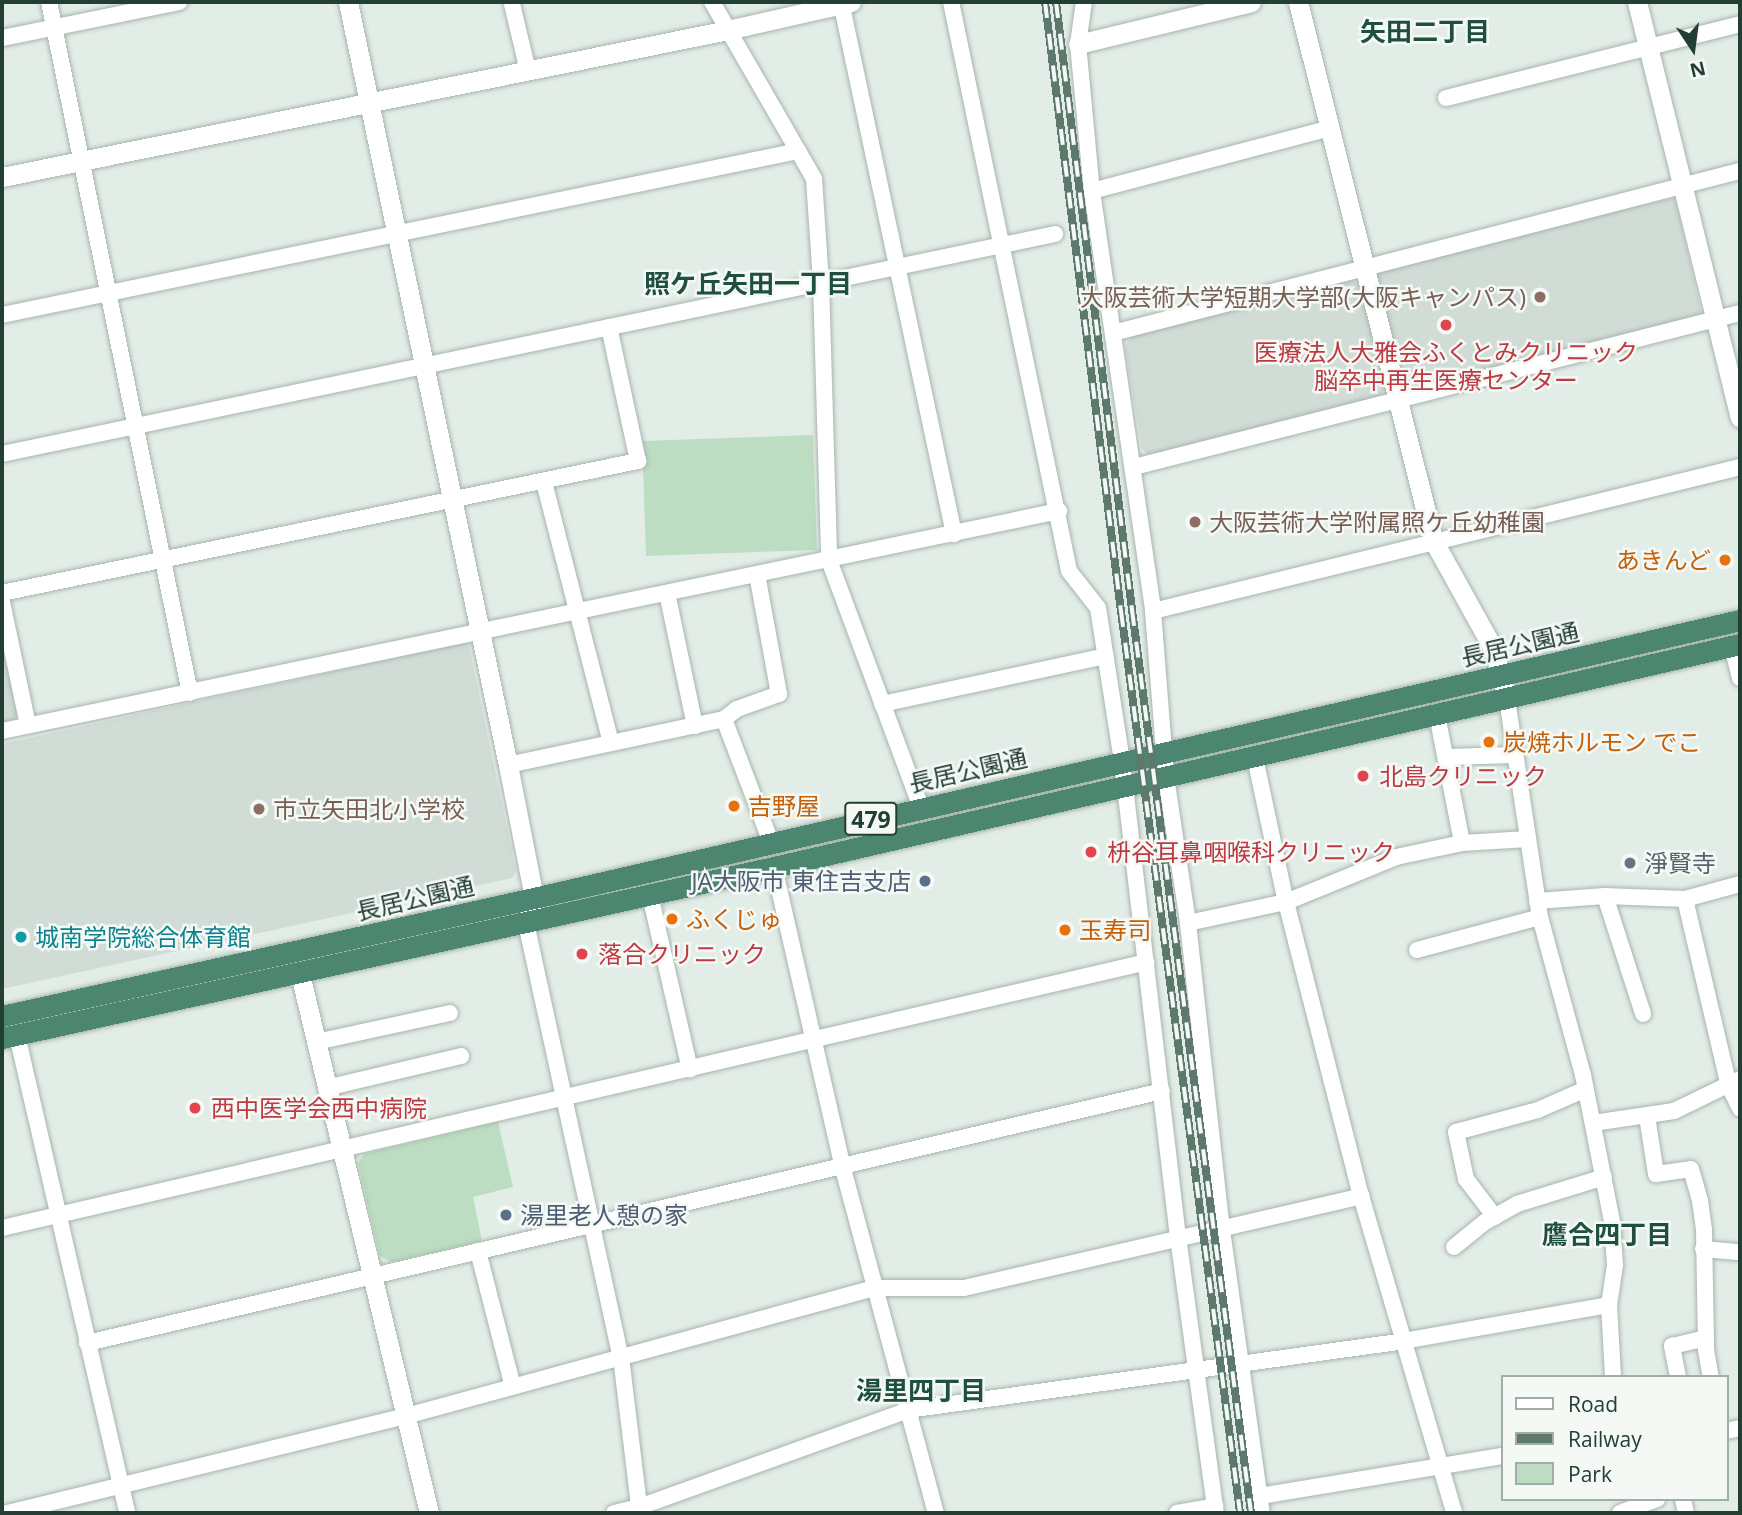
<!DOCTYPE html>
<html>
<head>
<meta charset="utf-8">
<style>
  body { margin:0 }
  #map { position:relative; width:1742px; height:1515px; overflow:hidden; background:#e3ede7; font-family:"Open Sans","Noto Sans JP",sans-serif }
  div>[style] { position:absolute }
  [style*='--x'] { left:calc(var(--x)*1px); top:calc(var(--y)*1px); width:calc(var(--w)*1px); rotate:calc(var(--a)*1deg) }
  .built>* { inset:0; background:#d1dcd6; transform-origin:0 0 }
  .green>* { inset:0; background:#bcddc1; transform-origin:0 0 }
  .roads { filter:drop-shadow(0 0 2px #a6b5ad) drop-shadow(0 0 2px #a6b5ad) }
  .minor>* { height:16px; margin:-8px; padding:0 8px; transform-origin:8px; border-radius:8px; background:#fff }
  .tertiary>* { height:19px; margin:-9.5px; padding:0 9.5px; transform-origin:9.5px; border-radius:9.5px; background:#fff }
  .trunk>* { height:21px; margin:-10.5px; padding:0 10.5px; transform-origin:10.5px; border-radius:10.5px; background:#4c8671 }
  .rail>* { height:8px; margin-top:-4px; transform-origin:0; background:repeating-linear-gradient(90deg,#f4f9f6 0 16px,#5d796e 0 32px); box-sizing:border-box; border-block:2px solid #5d796e }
  .dots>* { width:19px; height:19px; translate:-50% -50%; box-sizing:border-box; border:4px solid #f4f9f6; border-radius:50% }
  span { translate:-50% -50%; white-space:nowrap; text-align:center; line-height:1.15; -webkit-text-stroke:5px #f4f9f6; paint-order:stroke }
  .shield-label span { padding:2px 5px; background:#f4f9f6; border:2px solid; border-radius:5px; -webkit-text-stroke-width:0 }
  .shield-label { font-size:23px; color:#233e33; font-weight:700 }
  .education-label { font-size:24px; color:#785e54 }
  .right { translate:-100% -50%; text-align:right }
  .left { translate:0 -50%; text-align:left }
  .health-label { font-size:24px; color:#be3a42 }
  .food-label { font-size:24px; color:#c56008 }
  .street-label { font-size:24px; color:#233e33 }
  .worship-label { font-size:24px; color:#5b616d }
  .service-label { font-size:24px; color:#4e5e75 }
  .culture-label { font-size:24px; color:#0d838f }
  .neighbourhood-label { font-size:26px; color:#1f503e; font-weight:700 }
  .frame { position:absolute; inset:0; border:4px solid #233e33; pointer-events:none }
  .legend { position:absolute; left:1501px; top:1375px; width:228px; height:126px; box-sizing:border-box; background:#f4f9f6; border:2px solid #a0aea8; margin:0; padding:9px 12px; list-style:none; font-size:21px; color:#233e33 }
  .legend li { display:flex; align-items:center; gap:14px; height:35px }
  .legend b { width:35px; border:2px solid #a0aea8 }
  .north { position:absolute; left:1658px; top:14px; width:70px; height:70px; -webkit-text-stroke:5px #f4f9f6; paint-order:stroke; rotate:167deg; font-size:19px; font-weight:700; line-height:28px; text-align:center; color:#233e33 }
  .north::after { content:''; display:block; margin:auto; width:24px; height:32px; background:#233e33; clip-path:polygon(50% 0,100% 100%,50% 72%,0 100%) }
</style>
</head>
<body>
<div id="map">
  <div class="built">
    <i style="left:1675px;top:198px;width:124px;height:309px;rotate:77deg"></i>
    <i style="clip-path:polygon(1352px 280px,1360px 286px,1384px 389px,1380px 399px,1149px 456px,1142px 449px,1125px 347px,1131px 336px)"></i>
    <i style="clip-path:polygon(464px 643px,469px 646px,516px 871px,512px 878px,2px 989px,2px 744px)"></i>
    <i style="clip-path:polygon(2px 644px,17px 715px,13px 721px,2px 723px)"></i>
  </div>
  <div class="green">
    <i style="left:813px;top:435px;width:115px;height:171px;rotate:88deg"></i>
    <i style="clip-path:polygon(498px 1122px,513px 1187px,473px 1197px,482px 1241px,391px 1262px,380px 1256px,358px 1163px,364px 1154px)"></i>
  </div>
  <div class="roads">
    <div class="minor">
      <i style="--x:49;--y:2;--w:705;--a:78.47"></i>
      <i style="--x:712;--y:2;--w:204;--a:60"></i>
      <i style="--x:814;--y:179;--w:104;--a:86.1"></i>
      <i style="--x:821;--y:283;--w:277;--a:88.3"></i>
      <i style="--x:829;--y:560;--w:265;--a:69.6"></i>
      <i style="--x:841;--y:2;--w:544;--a:78.01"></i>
      <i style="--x:951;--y:2;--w:581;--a:78.28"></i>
      <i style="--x:1069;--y:571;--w:47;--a:51.9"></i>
      <i style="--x:1098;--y:608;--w:155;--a:81.1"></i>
      <i style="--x:1122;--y:761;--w:479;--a:83.3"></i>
      <i style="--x:1178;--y:1237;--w:279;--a:82.2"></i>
      <i style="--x:1084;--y:2;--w:42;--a:98.1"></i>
      <i style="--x:1078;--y:44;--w:148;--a:84.6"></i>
      <i style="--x:1092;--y:191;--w:424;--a:81.7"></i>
      <i style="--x:1153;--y:611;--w:167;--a:85.5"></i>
      <i style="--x:1166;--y:777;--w:148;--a:81.4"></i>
      <i style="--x:1188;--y:923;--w:309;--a:83.7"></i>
      <i style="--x:1222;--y:1230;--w:286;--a:82"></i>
      <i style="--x:512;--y:4;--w:69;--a:76.6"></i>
      <i style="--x:2;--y:38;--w:181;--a:-11.5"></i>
      <i style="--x:1446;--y:98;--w:303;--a:-14.1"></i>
      <i style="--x:1092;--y:191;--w:246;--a:-14.8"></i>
      <i style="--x:2;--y:315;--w:813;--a:-11.64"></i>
      <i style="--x:1113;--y:333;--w:648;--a:-14.49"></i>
      <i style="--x:2;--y:454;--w:1076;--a:-11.8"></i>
      <i style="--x:1134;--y:467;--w:625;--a:-14.26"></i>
      <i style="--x:544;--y:482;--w:269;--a:75.6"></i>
      <i style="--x:2;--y:593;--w:650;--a:-11.73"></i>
      <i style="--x:638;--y:461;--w:137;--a:-102.2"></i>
      <i style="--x:667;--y:593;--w:136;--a:78.1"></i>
      <i style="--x:2;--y:602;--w:126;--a:78.1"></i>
      <i style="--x:1153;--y:611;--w:604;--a:-13.78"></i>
      <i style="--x:1732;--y:646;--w:33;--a:76"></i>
      <i style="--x:1507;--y:699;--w:220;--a:81.4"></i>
      <i style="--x:1540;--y:917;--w:164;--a:74.8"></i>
      <i style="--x:1583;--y:1075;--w:150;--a:78.8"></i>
      <i style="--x:1612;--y:1222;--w:43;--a:86"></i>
      <i style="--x:1615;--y:1265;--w:40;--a:98.5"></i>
      <i style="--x:1609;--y:1305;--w:72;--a:86.8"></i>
      <i style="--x:882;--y:704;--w:229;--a:-12.1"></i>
      <i style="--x:1437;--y:715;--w:130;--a:78.9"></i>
      <i style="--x:724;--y:719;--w:16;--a:-38"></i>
      <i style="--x:737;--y:709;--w:45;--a:-19.7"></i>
      <i style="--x:779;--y:694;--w:122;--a:-100.4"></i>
      <i style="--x:2;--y:731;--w:1080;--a:-11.76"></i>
      <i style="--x:1446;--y:757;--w:69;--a:-1.7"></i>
      <i style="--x:1255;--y:758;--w:147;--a:77.9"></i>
      <i style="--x:1286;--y:902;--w:303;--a:75.7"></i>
      <i style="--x:1361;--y:1196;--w:330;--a:73.6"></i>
      <i style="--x:508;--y:765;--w:221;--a:-12"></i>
      <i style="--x:724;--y:719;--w:132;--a:69.1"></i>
      <i style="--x:774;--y:867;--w:306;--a:77.1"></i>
      <i style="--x:842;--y:1165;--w:360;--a:74.9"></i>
      <i style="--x:1740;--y:884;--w:57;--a:164.7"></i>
      <i style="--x:1685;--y:899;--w:192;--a:76.8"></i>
      <i style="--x:1729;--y:1086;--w:25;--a:64"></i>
      <i style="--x:650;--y:895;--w:179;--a:77.1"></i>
      <i style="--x:1605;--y:896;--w:124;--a:72.1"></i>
      <i style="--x:1537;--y:901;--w:68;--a:-4.2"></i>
      <i style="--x:1605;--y:896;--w:80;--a:2.1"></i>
      <i style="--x:526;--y:923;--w:444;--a:77.7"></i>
      <i style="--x:621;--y:1357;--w:157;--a:83.1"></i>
      <i style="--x:1188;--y:923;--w:100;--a:-12.1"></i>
      <i style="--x:1286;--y:902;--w:119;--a:-22.2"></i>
      <i style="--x:1396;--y:857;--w:67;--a:-12"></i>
      <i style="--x:1462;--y:843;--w:66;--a:-3.5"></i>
      <i style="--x:1417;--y:950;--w:127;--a:-15"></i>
      <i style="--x:17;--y:1035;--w:490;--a:77"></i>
      <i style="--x:316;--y:1042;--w:137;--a:-12.2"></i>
      <i style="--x:326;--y:1088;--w:139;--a:-13.3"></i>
      <i style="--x:1647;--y:1116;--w:59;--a:81.2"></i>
      <i style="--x:1656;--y:1174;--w:35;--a:-8"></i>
      <i style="--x:1691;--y:1169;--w:33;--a:74"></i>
      <i style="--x:1700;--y:1201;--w:29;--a:82"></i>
      <i style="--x:1704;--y:1230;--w:120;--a:89"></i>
      <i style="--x:1706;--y:1350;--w:27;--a:80"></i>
      <i style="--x:1593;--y:1123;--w:82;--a:-8.4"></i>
      <i style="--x:1674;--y:1111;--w:73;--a:-25.9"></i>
      <i style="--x:1495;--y:1217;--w:48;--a:-127.3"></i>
      <i style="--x:1466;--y:1179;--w:48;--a:-102"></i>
      <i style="--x:1456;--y:1132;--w:85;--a:-15"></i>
      <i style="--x:1538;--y:1110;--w:52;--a:-23.6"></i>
      <i style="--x:2;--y:1228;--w:1175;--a:-13.08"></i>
      <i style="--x:1454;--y:1247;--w:40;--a:-39"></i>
      <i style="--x:1485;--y:1222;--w:37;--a:-29"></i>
      <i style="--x:1517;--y:1204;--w:91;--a:-17.2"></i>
      <i style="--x:1703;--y:1249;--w:37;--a:5"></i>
      <i style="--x:478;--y:1251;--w:140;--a:75.6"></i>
      <i style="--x:87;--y:1343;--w:1104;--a:-13.19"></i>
      <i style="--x:1678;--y:1377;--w:32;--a:-101"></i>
      <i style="--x:1672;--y:1346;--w:35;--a:-13"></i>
      <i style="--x:1726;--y:1431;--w:14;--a:-12"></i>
      <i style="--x:1260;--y:1496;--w:245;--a:-9.4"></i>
      <i style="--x:1683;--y:1499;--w:14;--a:78"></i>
      <i style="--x:8;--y:1513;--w:410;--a:-13.7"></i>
      <i style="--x:406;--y:1416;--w:484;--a:-15.3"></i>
      <i style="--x:873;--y:1288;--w:91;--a:0"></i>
      <i style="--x:964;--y:1288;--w:408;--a:-13"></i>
      <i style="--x:614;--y:1513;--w:26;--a:-13"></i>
      <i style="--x:639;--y:1507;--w:286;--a:-19.8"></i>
      <i style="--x:908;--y:1410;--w:500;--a:-7.9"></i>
      <i style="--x:1403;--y:1341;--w:209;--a:-9.9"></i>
      <i style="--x:1177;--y:1513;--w:39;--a:-10"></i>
      <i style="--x:1620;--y:1513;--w:40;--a:-21"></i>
    </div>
    <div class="tertiary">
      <i style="--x:348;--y:2;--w:780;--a:78.16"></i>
      <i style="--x:508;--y:765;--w:136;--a:78.9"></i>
      <i style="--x:534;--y:898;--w:15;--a:106"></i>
      <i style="--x:1298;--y:2;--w:555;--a:75.91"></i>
      <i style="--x:1433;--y:540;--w:126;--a:61"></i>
      <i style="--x:1494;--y:650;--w:51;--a:75.1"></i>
      <i style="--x:1637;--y:2;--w:428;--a:76.1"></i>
      <i style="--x:1078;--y:44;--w:178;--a:-13.6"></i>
      <i style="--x:2;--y:177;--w:741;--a:-11.45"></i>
      <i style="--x:728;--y:30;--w:126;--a:-12.8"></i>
      <i style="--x:300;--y:974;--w:554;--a:76.54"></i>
    </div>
    <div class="trunk">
      <i style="--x:2;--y:1016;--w:545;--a:-12.51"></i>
      <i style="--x:534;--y:898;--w:1238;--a:-12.98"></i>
      <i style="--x:2;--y:1038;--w:791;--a:-12.49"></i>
      <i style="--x:774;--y:867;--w:991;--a:-13"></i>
    </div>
  </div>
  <div class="rail">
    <i style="--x:1045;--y:2;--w:614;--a:82.89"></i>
    <i style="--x:1121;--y:611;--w:910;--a:82.48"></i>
    <i style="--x:1056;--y:2;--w:613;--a:82.87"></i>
    <i style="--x:1132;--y:610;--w:911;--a:82.49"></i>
  </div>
  <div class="dots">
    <i style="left:1540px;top:297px;background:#8d6e63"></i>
    <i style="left:1446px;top:325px;background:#e0444e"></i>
    <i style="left:1195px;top:522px;background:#8d6e63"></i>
    <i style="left:1725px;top:560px;background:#e8710a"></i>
    <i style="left:1489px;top:742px;background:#e8710a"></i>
    <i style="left:1363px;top:776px;background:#e0444e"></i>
    <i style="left:734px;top:806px;background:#e8710a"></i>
    <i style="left:259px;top:809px;background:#8d6e63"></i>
    <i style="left:1091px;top:852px;background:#e0444e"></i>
    <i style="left:1630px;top:863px;background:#6b7280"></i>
    <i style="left:925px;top:881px;background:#5c6f8a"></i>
    <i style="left:672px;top:919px;background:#e8710a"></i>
    <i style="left:1065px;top:930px;background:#e8710a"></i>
    <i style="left:21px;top:937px;background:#0f9aa8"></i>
    <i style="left:582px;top:954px;background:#e0444e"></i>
    <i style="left:195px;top:1108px;background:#e0444e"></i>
    <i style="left:506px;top:1215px;background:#5c6f8a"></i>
  </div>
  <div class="shield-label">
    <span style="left:871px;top:819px">479</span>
  </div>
  <div class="education-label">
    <span class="right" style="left:1526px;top:297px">大阪芸術大学短期大学部(大阪キャンパス)</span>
    <span class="left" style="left:1209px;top:522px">大阪芸術大学附属照ケ丘幼稚園</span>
    <span class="left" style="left:273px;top:809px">市立矢田北小学校</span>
  </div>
  <div class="health-label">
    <span style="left:1446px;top:366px">医療法人大雅会ふくとみクリニック<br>脳卒中再生医療センター</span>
    <span class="left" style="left:1379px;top:776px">北島クリニック</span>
    <span class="left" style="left:1107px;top:852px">枡谷耳鼻咽喉科クリニック</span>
    <span class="left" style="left:598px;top:954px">落合クリニック</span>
    <span class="left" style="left:211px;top:1108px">西中医学会西中病院</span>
  </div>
  <div class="food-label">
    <span class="right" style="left:1711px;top:560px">あきんど</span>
    <span class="left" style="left:1503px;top:742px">炭焼ホルモン でこ</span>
    <span class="left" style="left:748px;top:806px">吉野屋</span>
    <span class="left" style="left:686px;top:919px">ふくじゅ</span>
    <span class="left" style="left:1079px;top:930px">玉寿司</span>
  </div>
  <div class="street-label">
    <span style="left:1520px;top:644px;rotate:-13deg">長居公園通</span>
    <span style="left:968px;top:770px;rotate:-13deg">長居公園通</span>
    <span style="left:415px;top:898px;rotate:-13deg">長居公園通</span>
  </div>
  <div class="worship-label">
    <span class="left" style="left:1644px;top:863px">淨賢寺</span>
  </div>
  <div class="service-label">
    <span class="right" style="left:911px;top:881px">JA大阪市 東住吉支店</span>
    <span class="left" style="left:520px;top:1215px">湯里老人憩の家</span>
  </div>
  <div class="culture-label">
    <span class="left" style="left:35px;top:937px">城南学院総合体育館</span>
  </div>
  <div class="neighbourhood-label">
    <span style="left:1425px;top:32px">矢田二丁目</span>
    <span style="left:748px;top:284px">照ケ丘矢田一丁目</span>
    <span style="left:1607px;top:1235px">鷹合四丁目</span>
    <span style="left:921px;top:1391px">湯里四丁目</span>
  </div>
  <div class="frame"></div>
  <ul class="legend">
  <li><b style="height:9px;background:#fff"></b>Road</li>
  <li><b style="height:9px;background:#5d796e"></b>Railway</li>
  <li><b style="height:19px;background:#bcddc1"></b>Park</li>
  </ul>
  <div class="north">N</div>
</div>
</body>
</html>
